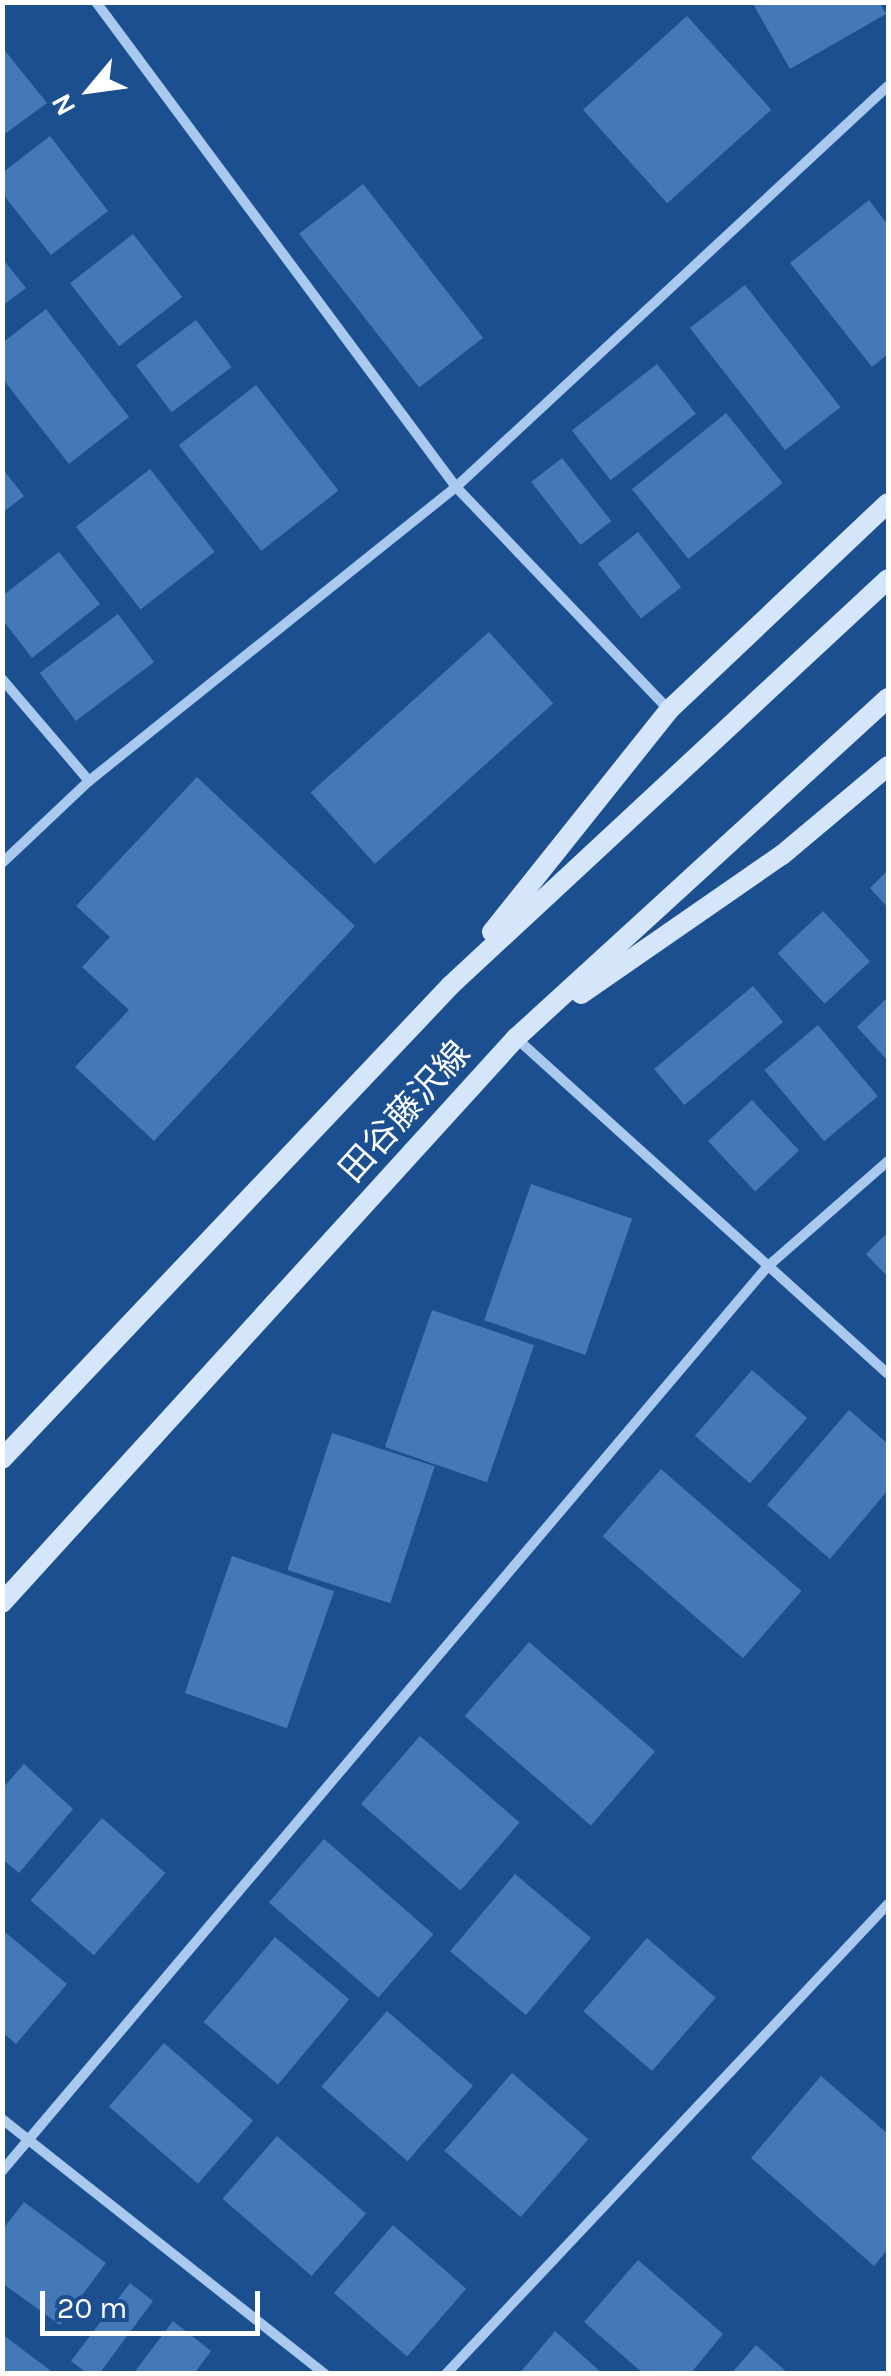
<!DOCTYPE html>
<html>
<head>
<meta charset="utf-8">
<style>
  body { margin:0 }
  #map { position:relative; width:891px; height:2376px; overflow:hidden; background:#1b4f8f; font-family:Karla,"Noto Sans JP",sans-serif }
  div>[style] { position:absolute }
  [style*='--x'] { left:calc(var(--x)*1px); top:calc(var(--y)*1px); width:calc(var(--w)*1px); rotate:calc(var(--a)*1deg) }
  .building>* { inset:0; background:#4478b7; transform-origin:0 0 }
  .street>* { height:10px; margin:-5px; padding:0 5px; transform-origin:5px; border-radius:5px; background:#a9c9ee }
  .secondary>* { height:20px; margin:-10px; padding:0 10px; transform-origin:10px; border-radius:10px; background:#d6e6fa }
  span { translate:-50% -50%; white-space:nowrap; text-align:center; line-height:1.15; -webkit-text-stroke:10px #1b4f8f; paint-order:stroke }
  .street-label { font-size:35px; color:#fff }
  .frame { position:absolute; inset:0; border:5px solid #fff; pointer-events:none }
  .north { position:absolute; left:40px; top:40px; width:100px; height:100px; -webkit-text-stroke:8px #1b4f8f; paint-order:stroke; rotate:241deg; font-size:28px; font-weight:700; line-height:40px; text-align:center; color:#fff }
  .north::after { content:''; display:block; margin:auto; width:35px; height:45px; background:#fff; clip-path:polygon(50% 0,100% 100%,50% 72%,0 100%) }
  .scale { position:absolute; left:40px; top:2291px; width:220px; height:45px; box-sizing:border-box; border:5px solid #fff; border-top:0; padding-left:12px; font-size:30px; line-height:35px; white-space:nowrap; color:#fff; -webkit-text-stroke:8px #1b4f8f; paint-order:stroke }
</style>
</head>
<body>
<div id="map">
  <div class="building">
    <i style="clip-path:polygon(752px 2px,879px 2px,886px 14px,790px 69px)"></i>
    <i style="left:687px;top:16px;width:126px;height:140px;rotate:48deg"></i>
    <i style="clip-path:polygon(2px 47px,47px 103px,2px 136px)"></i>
    <i style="clip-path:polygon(50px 136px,108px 211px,51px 255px,2px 193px,2px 173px)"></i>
    <i style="left:363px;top:184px;width:195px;height:81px;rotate:52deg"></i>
    <i style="clip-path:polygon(869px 200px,888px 225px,888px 354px,872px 367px,790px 263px)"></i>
    <i style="left:133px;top:234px;width:80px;height:80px;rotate:52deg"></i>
    <i style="clip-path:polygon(2px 258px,26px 288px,2px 306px)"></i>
    <i style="left:745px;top:285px;width:155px;height:70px;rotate:52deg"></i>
    <i style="clip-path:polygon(46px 309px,129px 417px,69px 464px,2px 378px,2px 343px)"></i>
    <i style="left:196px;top:320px;width:59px;height:75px;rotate:53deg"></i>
    <i style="left:657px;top:364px;width:63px;height:108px;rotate:52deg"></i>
    <i style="left:256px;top:385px;width:134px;height:98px;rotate:52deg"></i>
    <i style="left:726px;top:413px;width:90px;height:121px;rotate:51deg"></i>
    <i style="left:562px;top:458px;width:80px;height:39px;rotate:52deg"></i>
    <i style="clip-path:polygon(2px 468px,24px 496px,2px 513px)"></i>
    <i style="left:150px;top:469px;width:105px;height:94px;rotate:52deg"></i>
    <i style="left:638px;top:532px;width:70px;height:51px;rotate:52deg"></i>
    <i style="clip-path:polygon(59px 552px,100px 604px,32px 658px,2px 619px,2px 596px)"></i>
    <i style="left:118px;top:614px;width:60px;height:98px;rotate:53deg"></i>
    <i style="left:489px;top:632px;width:96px;height:240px;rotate:48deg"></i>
    <i style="clip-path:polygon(197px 777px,355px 926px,154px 1141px,75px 1067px,129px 1010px,82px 967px,110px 937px,76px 906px)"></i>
    <i style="clip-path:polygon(888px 870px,888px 908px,870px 888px)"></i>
    <i style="left:823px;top:911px;width:69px;height:62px;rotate:47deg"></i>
    <i style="left:753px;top:986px;width:47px;height:129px;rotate:50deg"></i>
    <i style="clip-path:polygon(888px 997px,888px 1061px,857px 1027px)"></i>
    <i style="left:818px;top:1025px;width:93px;height:70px;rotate:50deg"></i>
    <i style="left:752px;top:1100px;width:69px;height:60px;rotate:47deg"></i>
    <i style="left:531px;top:1184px;width:107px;height:144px;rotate:19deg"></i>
    <i style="clip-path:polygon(888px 1232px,888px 1277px,866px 1254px)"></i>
    <i style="left:432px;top:1310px;width:108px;height:145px;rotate:19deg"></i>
    <i style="left:752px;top:1370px;width:73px;height:87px;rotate:41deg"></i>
    <i style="clip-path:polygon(849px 1410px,888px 1444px,888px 1490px,830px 1559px,767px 1505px)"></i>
    <i style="left:332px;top:1433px;width:108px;height:144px;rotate:18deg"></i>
    <i style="left:661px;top:1469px;width:186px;height:89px;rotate:41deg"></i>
    <i style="left:232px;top:1556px;width:108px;height:145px;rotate:19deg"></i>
    <i style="left:529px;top:1642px;width:167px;height:98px;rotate:41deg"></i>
    <i style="left:420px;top:1736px;width:132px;height:90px;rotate:41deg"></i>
    <i style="clip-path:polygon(24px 1764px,73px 1809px,19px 1873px,2px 1859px,2px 1789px)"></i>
    <i style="left:102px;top:1818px;width:84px;height:109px;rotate:41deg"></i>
    <i style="left:324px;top:1839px;width:145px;height:84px;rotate:41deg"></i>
    <i style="left:515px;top:1874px;width:99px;height:101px;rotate:40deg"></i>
    <i style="clip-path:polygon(5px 1932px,67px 1984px,16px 2044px,2px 2032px)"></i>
    <i style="left:275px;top:1937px;width:97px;height:111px;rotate:40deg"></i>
    <i style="left:647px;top:1938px;width:91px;height:97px;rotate:41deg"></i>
    <i style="left:387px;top:2011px;width:114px;height:100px;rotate:41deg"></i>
    <i style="left:164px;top:2043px;width:118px;height:84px;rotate:41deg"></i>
    <i style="left:512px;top:2073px;width:101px;height:103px;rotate:41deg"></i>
    <i style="clip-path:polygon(821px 2076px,888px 2134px,888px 2249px,874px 2266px,751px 2158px)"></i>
    <i style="left:277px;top:2136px;width:118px;height:83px;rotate:41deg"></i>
    <i style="clip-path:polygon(24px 2202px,106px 2263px,60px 2325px,2px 2283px,2px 2230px)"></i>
    <i style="left:393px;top:2225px;width:97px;height:90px;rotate:41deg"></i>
    <i style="clip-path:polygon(638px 2260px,723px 2334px,690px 2374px,644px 2374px,584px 2322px)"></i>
    <i style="clip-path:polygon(130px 2283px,153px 2301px,99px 2374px,88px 2374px,71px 2361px)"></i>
    <i style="clip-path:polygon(173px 2321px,211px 2351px,194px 2374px,133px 2374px)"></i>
    <i style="clip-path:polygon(555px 2331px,603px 2374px,519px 2374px)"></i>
    <i style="clip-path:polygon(2px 2334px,55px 2374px,2px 2374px)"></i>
    <i style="clip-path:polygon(756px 2345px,789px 2374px,731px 2374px)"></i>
  </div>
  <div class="street">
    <i style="--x:96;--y:2;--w:604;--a:53.41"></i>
    <i style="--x:456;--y:487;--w:308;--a:46.3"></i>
    <i style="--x:2;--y:679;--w:134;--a:49.5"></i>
    <i style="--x:2;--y:863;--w:120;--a:-43.3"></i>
    <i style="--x:89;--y:781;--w:470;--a:-38.7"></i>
    <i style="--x:456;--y:487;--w:589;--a:-42.87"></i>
    <i style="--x:516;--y:1038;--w:501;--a:42.09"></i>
    <i style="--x:2;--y:2119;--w:412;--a:38.3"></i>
    <i style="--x:2;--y:2171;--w:1184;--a:-49.76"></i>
    <i style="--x:767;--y:1267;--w:161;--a:-41.2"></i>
    <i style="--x:446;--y:2374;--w:645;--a:-46.76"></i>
  </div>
  <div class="secondary">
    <i style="--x:492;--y:932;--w:284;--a:-51.4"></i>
    <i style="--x:669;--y:710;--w:301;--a:-43.4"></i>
    <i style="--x:581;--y:994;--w:244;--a:-34.7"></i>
    <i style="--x:782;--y:855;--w:138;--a:-40"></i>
    <i style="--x:2;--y:1459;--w:653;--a:-46.55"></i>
    <i style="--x:451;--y:985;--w:596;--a:-42.89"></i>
    <i style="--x:2;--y:1603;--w:764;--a:-47.71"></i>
    <i style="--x:516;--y:1038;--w:504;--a:-42.43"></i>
  </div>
  <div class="street-label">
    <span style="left:405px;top:1112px;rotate:-48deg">田谷藤沢線</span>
  </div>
  <div class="frame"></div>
  <div class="north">N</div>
  <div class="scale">20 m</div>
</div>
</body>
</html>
